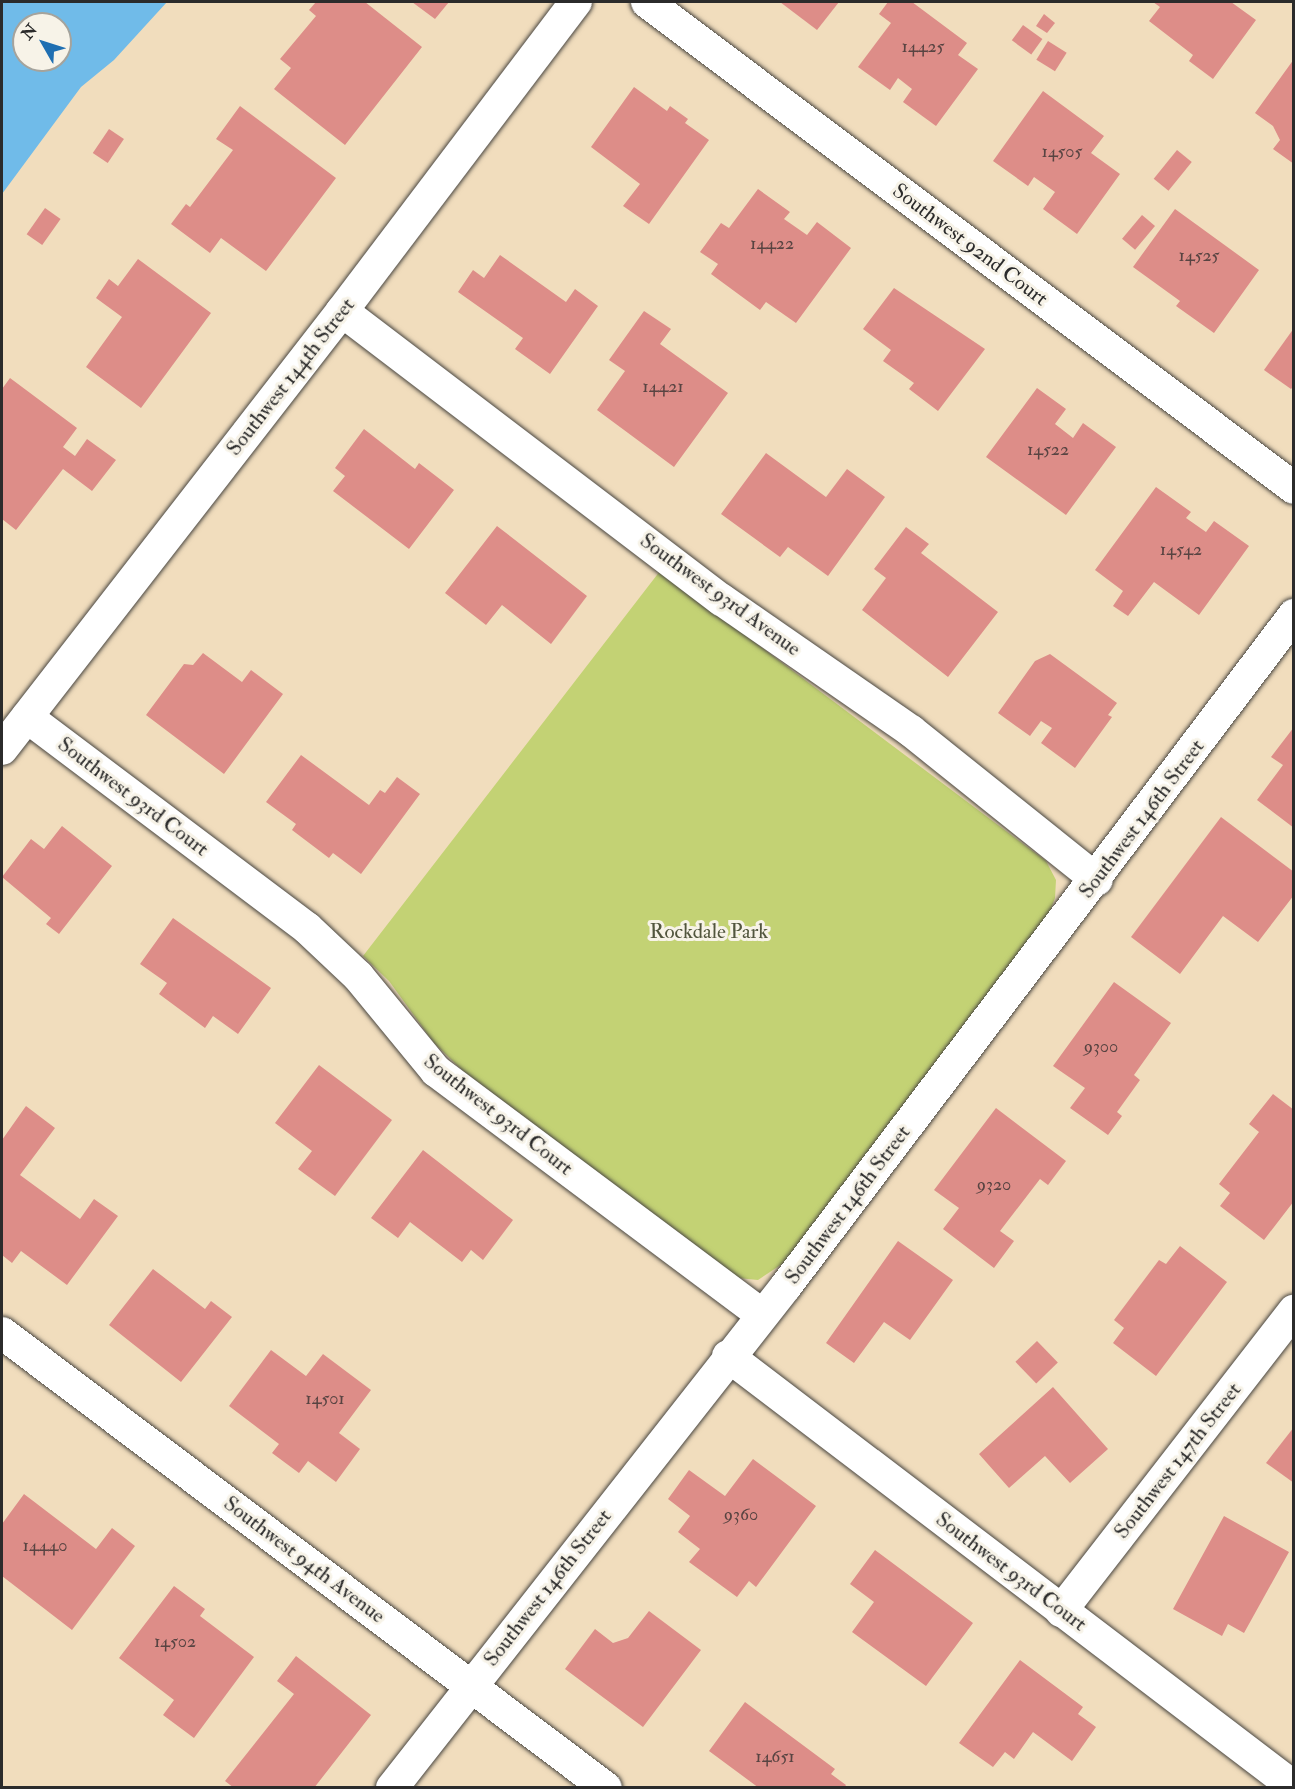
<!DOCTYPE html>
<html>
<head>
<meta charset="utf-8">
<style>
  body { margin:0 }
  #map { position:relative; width:1295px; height:1789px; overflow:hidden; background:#f1ddbd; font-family:"IM FELL Double Pica",serif }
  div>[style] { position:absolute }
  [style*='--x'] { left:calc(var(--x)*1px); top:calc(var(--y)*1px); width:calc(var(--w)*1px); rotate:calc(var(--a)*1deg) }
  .green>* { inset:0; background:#c3d274 }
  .water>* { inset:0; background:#70bbe9 }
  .building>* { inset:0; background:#dd8d88; transform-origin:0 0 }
  .roads { filter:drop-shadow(0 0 2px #494641) drop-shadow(0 0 2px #494641) }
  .minor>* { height:32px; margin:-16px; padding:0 16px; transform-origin:16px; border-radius:16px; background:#fff }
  span { translate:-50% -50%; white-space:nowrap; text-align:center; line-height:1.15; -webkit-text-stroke:6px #f7f3e8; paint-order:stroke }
  .number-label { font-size:18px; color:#584442 }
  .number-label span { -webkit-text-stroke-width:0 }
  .street-label { font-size:21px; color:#2b2b2b }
  .park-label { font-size:21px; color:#51553d }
  .frame { position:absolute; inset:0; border:3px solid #2b2b2b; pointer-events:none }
  .north { position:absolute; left:12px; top:12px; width:60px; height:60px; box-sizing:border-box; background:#f7f3e8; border:2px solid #a5a39c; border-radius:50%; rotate:309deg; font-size:16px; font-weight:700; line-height:24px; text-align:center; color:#2b2b2b }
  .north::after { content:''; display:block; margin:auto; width:21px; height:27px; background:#1f6fb2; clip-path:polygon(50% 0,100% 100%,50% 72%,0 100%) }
</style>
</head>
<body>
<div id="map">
  <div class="green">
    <i style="clip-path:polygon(660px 571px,1046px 861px,1056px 880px,1055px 898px,1047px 919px,785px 1262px,758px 1280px,738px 1278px,462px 1070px,434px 1043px,389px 981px,363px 956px)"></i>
  </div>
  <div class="water">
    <i style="clip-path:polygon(evenodd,2px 2px,167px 2px,114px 60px,81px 87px,2px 194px,2px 2px,24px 24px,60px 24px,60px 60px,24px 60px,24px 24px)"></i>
  </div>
  <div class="building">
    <i style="clip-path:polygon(316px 2px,365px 2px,422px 47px,345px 145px,274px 89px,291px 68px,280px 59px,316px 16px,309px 10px)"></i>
    <i style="clip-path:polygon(412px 2px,449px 2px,435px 19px)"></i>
    <i style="clip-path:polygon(780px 2px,839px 2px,817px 30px)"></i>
    <i style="clip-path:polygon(888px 2px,912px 2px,967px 43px,958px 55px,978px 69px,936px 126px,903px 102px,912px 89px,898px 78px,890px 90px,858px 67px,891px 23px,879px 14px)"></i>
    <i style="clip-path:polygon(1153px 2px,1231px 2px,1256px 20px,1213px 79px,1189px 61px,1193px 55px,1149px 21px,1160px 7px)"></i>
    <i style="clip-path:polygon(1044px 14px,1055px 23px,1047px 33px,1036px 26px)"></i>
    <i style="left:1023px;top:25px;width:24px;height:19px;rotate:36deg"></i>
    <i style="left:1048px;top:41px;width:22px;height:22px;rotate:32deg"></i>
    <i style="clip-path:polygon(1294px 59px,1294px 164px,1273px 149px,1280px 140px,1273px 126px,1255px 113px)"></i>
    <i style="clip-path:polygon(634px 87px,667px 111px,670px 106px,688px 119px,685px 123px,709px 140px,649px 224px,623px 206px,640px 184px,591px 147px)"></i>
    <i style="clip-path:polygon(1043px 91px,1104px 136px,1091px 153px,1120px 174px,1077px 234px,1043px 209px,1055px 192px,1034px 177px,1028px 186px,993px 161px)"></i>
    <i style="clip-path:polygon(240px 106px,336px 178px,266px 271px,221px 238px,210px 253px,171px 224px,186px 204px,190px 207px,233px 150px,216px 139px)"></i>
    <i style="left:109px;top:129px;width:18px;height:29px;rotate:34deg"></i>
    <i style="left:1177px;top:150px;width:19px;height:37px;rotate:39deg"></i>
    <i style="clip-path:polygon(758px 189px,790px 212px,784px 219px,807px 235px,817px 222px,851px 248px,796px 323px,766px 302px,760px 310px,711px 274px,718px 264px,700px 252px,721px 223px,729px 228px)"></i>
    <i style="left:45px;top:208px;width:19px;height:32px;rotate:35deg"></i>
    <i style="clip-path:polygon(1175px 209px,1259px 270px,1214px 333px,1176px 306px,1180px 301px,1133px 267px)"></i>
    <i style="left:1142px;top:215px;width:17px;height:31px;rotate:40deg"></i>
    <i style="clip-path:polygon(500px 255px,566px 302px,575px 289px,598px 306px,550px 374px,515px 349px,523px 338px,458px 292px,473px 270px,484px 278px)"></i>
    <i style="clip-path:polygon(138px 259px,211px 313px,141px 408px,86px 367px,122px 317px,96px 298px,109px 279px,118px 286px)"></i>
    <i style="clip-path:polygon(894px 288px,985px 349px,938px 411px,909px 389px,914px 383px,883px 361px,891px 350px,863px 329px)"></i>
    <i style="clip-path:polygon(644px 311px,671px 329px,660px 344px,728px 393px,674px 467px,597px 410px,625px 371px,609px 360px)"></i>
    <i style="clip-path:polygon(1294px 328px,1294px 386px,1291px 389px,1264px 370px)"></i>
    <i style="clip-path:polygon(10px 378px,77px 428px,63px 447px,75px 456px,87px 439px,116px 460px,92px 491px,63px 469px,16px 530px,2px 519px,2px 389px)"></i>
    <i style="clip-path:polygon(1037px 388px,1066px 409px,1055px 424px,1073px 438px,1083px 423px,1116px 447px,1066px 515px,986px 457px)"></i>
    <i style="clip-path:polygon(364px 429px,415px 469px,419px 463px,454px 490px,409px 549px,333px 491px,345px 476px,335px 468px)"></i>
    <i style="clip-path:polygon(766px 453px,826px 497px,847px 469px,885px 497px,828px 576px,788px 547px,780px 557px,721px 514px)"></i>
    <i style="clip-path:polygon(1156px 487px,1191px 512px,1186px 518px,1206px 532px,1214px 521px,1249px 546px,1199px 615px,1154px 582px,1128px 616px,1113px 606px,1123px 591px,1095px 570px)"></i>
    <i style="clip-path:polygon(497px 526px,587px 596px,551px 644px,502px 605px,486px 625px,445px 593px)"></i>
    <i style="clip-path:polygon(906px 527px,929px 544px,921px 553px,998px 612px,948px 677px,862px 610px,886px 578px,874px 569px)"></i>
    <i style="clip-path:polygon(203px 653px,242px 682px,251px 670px,283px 694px,224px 774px,146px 715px,184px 664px,193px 665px)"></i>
    <i style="clip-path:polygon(1050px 654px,1117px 703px,1108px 715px,1112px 717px,1075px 768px,1041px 743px,1052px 728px,1041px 721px,1030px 736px,998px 713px,1035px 661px)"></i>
    <i style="clip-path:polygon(1294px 727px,1294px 828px,1257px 800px,1283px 765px,1271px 757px)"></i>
    <i style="clip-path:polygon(301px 755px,369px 805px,380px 790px,385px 793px,397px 777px,420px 794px,361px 874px,333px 853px,329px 858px,292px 830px,296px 824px,266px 802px)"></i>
    <i style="clip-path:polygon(1221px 817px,1294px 872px,1294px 895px,1258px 942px,1223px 916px,1180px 974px,1131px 937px)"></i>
    <i style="clip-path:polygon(62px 826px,112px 866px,59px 934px,46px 924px,51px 918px,2px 877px,31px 839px,44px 849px)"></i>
    <i style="clip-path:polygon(173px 918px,271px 988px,238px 1034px,213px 1016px,205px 1028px,159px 994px,167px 983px,140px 964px)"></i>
    <i style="clip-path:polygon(1114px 982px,1171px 1023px,1134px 1075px,1140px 1080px,1117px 1112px,1122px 1116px,1108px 1135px,1070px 1108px,1085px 1088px,1053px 1066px)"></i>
    <i style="clip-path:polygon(319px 1065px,392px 1120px,335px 1196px,298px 1169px,312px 1151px,275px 1123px)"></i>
    <i style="clip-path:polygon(1273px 1094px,1294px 1110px,1294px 1201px,1264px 1240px,1220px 1206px,1230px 1193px,1219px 1184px,1259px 1132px,1249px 1124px)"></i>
    <i style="clip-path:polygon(26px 1106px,55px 1128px,20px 1175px,80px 1219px,94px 1199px,118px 1216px,67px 1285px,21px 1251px,12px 1263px,2px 1255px,2px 1140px)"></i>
    <i style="clip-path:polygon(996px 1108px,1066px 1161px,1048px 1185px,1040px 1179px,1000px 1231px,1014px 1241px,994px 1268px,943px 1229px,959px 1208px,934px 1190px)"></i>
    <i style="clip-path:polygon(423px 1150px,513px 1220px,483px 1260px,471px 1250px,462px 1262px,410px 1222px,398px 1238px,371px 1218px)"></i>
    <i style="clip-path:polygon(898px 1241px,953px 1280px,910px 1340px,884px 1322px,854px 1363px,826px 1343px)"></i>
    <i style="clip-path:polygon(1180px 1246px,1227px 1282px,1156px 1376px,1113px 1343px,1124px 1328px,1114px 1320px,1159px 1260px,1166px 1264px)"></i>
    <i style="clip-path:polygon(153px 1269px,205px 1309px,211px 1301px,232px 1317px,181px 1382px,109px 1325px)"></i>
    <i style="left:1037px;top:1341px;width:30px;height:30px;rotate:46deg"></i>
    <i style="clip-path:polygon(271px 1350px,306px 1376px,323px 1354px,371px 1390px,339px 1433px,360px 1449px,336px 1482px,308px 1461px,299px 1473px,272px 1453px,279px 1444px,229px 1406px)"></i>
    <i style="clip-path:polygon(1053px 1387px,1108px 1449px,1070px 1483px,1045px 1456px,1009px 1488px,979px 1454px)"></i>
    <i style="clip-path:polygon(1294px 1427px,1294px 1483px,1266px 1463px)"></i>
    <i style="clip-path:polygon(753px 1459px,816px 1506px,756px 1587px,749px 1581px,737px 1597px,689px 1562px,700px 1549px,678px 1532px,690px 1516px,668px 1499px,689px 1470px,725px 1496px)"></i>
    <i style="clip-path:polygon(24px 1494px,96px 1549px,112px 1528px,135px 1546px,72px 1630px,2px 1576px,2px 1524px)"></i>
    <i style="clip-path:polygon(1224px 1516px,1289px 1552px,1244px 1633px,1228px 1624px,1222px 1636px,1173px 1609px)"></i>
    <i style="clip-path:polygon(875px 1550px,973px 1623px,926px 1686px,852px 1632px,874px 1602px,850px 1584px)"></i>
    <i style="clip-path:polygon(174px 1586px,205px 1609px,200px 1616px,254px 1657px,194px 1738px,163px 1715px,174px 1700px,119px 1658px)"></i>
    <i style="clip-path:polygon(649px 1611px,701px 1650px,643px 1727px,565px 1669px,595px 1629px,613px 1643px,628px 1638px)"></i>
    <i style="clip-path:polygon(296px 1656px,371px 1715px,314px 1788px,234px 1788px,225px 1781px,294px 1694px,277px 1681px)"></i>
    <i style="clip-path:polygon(1020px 1660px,1083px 1707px,1078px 1714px,1096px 1727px,1072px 1761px,1033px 1732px,1014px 1759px,1005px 1752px,993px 1767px,959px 1743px)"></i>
    <i style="clip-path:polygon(745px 1702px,835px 1769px,831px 1774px,846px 1785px,844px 1788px,759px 1788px,709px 1751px)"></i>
  </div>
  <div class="roads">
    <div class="minor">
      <i style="--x:647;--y:2;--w:809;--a:36.91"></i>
      <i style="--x:342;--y:311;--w:477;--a:37.3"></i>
      <i style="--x:722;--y:600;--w:230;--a:34.7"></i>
      <i style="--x:911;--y:731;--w:238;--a:38.7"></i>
      <i style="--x:27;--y:717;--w:351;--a:37"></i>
      <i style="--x:307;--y:928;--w:70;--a:43.3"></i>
      <i style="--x:358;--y:976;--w:123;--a:50.6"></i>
      <i style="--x:436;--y:1071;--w:407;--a:36.8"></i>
      <i style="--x:2;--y:749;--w:554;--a:-52.18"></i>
      <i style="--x:342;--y:311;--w:388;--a:-52.9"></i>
      <i style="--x:2;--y:1333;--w:756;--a:36.99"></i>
      <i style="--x:728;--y:1356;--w:711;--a:37.29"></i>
      <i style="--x:1061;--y:1611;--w:380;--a:-52.2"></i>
      <i style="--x:392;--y:1788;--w:638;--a:-51.87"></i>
      <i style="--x:786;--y:1286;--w:842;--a:-52.87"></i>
    </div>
  </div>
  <div class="number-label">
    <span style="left:923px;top:47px">14425</span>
    <span style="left:1062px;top:152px">14505</span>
    <span style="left:772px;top:244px">14422</span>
    <span style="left:1199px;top:256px">14525</span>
    <span style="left:663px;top:387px">14421</span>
    <span style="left:1048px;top:450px">14522</span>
    <span style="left:1181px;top:550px">14542</span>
    <span style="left:1101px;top:1047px">9300</span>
    <span style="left:994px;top:1185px">9320</span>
    <span style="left:325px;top:1399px">14501</span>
    <span style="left:741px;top:1515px">9360</span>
    <span style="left:45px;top:1546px">14440</span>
    <span style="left:175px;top:1642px">14502</span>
    <span style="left:775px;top:1757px">14651</span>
  </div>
  <div class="street-label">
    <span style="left:970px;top:245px;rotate:37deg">Southwest 92nd Court</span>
    <span style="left:291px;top:377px;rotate:-52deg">Southwest 144th Street</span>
    <span style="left:720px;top:595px;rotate:36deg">Southwest 93rd Avenue</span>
    <span style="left:133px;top:797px;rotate:37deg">Southwest 93rd Court</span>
    <span style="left:1142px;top:819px;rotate:-53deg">Southwest 146th Street</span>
    <span style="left:498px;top:1115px;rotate:38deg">Southwest 93rd Court</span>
    <span style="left:848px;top:1205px;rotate:-53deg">Southwest 146th Street</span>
    <span style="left:1178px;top:1461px;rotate:-52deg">Southwest 147th Street</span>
    <span style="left:304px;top:1560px;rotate:37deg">Southwest 94th Avenue</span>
    <span style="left:1011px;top:1572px;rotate:37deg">Southwest 93rd Court</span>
    <span style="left:548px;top:1588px;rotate:-52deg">Southwest 146th Street</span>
  </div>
  <div class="park-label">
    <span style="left:709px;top:932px">Rockdale Park</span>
  </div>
  <div class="frame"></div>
  <div class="north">N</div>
</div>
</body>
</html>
